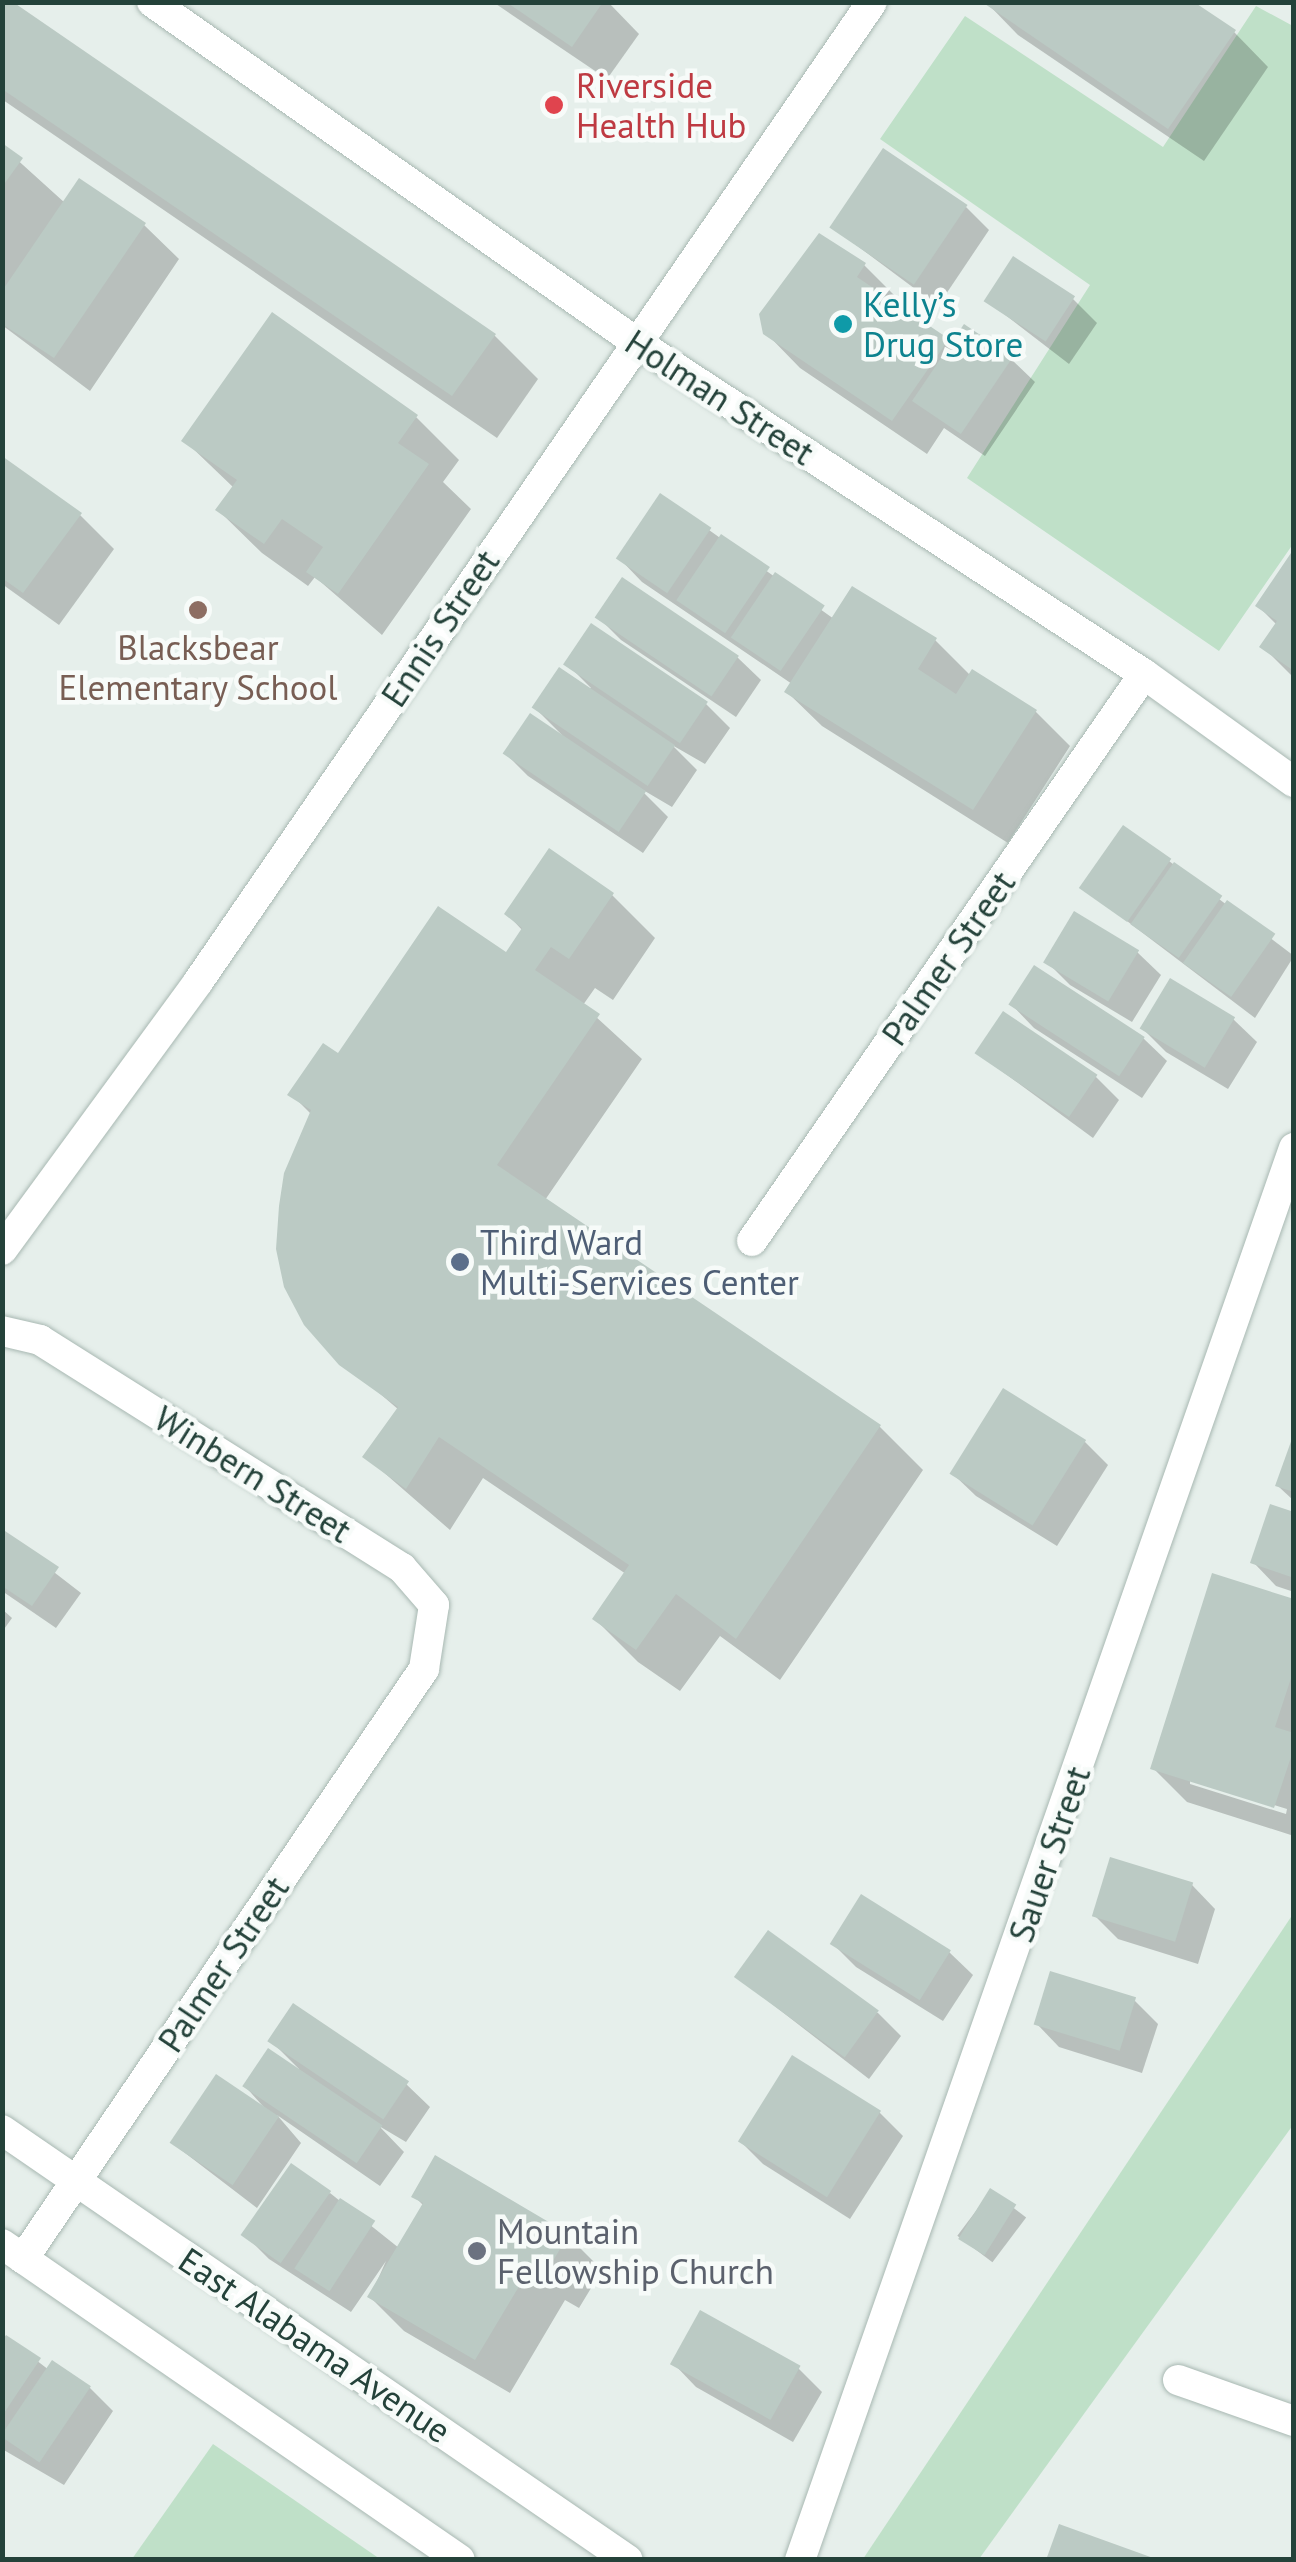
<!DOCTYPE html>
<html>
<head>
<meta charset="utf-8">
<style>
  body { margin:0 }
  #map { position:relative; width:1296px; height:2562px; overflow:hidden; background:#e6efeb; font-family:"PT Sans",sans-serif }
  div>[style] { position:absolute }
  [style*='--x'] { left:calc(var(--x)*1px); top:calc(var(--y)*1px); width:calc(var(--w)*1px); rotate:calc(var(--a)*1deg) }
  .green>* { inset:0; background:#bfe0c8 }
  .shadow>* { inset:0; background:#0003; transform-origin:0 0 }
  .building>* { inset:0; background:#bbcac4; transform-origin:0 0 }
  .roads { filter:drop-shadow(0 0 2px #a8b8b2) drop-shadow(0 0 2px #a8b8b2) }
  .minor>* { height:30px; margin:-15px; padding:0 15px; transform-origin:15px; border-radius:15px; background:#fff }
  .tertiary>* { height:30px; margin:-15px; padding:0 15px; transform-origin:15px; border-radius:15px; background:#fff }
  .dots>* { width:28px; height:28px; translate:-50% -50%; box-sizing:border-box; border:5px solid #f7fbf9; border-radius:50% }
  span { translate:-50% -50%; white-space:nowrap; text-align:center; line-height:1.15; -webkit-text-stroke:9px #f7fbf9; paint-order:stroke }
  .health-label { font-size:35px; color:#be3a42 }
  .left { translate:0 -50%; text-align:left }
  .culture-label { font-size:35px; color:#0d838f }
  .street-label { font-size:35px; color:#24423a }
  .education-label { font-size:35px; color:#785e54 }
  .service-label { font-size:35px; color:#4e5e75 }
  .worship-label { font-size:35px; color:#5b616d }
  .frame { position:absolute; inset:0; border:5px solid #24423a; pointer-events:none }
</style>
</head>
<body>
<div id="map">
  <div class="green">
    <i style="clip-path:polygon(1256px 6px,1293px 26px,1293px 544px,1219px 651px,967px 478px,1090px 285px,880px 139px,965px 16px,1163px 147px)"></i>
    <i style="clip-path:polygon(1293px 1914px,1293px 2125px,979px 2559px,863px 2559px)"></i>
    <i style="clip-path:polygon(213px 2444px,380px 2559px,132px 2559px)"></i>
  </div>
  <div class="shadow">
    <i style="clip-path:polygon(2px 2px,495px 336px,538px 379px,497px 438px,3px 100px)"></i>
    <i style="clip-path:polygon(493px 2px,608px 2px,639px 34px,607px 79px)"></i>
    <i style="clip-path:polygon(986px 2px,1234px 32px,1268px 67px,1204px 161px,1018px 35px)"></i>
    <i style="clip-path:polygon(2px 146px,65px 203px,144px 225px,179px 259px,90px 391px,2px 325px)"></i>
    <i style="clip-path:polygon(966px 207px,989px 230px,938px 306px,832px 227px)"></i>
    <i style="clip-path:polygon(864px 265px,898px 299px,894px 305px,952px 346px,1011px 359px,1035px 382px,985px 456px,944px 428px,927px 454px,800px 368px,765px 332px)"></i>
    <i style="clip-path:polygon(1073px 299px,1097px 323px,1069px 364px,986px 300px)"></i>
    <i style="clip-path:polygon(416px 417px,459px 460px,443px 482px,471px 509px,382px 635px,315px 577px,308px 586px,262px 553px,218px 510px,234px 488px,185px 441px)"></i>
    <i style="clip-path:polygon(2px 459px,80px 515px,114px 549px,59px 625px,2px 584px)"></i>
    <i style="clip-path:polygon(709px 530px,834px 619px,935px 640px,971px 676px,1036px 712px,1070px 746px,1008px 843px,822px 726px,787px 692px,792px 684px,642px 582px,619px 558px)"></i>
    <i style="clip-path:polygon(1294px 558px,1294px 678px,1262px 646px,1277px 625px,1258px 606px)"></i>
    <i style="clip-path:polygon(598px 617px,737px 657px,761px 680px,736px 717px,621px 640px)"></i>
    <i style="clip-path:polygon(567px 664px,706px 704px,730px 728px,705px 764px,672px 745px,697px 770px,672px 807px,638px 787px,668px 817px,643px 853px,528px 776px,505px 753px,562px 735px,534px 707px,591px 688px)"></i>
    <i style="clip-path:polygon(1169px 861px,1294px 956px,1255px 1018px,1082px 887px)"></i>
    <i style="clip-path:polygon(612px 895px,655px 938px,613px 1000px,595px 988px,583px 1005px,642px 1059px,545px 1200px,880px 1427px,923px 1470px,780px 1680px,720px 1636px,680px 1691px,638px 1662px,595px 1619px,626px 1574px,483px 1478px,450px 1530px,366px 1457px,399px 1410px,350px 1368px,312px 1115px,291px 1094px,338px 1057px,506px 956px,523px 931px,507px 914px)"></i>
    <i style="clip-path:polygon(1137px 952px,1161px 975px,1132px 1022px,1070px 985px,1046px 961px)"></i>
    <i style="clip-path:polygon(1011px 1004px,1143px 1038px,1167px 1061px,1142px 1098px,1034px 1028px)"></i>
    <i style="clip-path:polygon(1233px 1019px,1257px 1042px,1228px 1089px,1166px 1052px,1143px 1029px)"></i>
    <i style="clip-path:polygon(977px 1053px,1096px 1077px,1119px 1100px,1093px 1138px)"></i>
    <i style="clip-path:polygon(1085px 1442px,1108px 1465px,1057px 1546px,976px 1496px,952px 1473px)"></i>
    <i style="clip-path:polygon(1294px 1442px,1294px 1501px,1278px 1486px)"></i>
    <i style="clip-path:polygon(1294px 1515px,1294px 1592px,1276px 1586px,1253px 1562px)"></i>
    <i style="clip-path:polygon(2px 1532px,81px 1593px,56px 1628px,2px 1591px)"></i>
    <i style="clip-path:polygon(evenodd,1294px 1601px,1294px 1836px,1187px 1802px,1153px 1768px,1294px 1601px,1190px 1779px,1287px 1809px,1286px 1814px,1190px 1784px,1190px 1779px)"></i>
    <i style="clip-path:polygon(2px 1609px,12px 1618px,2px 1632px)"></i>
    <i style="clip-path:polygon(1192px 1885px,1215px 1909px,1198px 1964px,1118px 1939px,1094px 1915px)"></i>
    <i style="clip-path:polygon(833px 1944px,949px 1952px,973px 1975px,943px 2021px,856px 1967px)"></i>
    <i style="clip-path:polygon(737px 1977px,878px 2013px,901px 2036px,869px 2079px)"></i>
    <i style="clip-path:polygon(1135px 2001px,1158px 2024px,1142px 2073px,1059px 2047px,1036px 2023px)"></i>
    <i style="clip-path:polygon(270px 2040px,406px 2084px,430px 2107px,406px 2142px,379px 2126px,404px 2152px,380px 2186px,277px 2115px,301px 2143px,257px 2208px,172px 2143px,270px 2114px,244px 2085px,299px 2069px)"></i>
    <i style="clip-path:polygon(793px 2058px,880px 2113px,903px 2136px,850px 2219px,763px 2164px,740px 2141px)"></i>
    <i style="left:991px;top:2191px;width:44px;height:56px;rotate:37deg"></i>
    <i style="clip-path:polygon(330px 2193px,399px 2248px,424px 2206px,414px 2196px,568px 2236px,602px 2270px,579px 2308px,565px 2300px,510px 2393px,404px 2331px,370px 2297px,386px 2261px,351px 2312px,269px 2259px,245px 2235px)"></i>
    <i style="clip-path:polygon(2px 2334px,49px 2370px,90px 2388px,113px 2411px,64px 2485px,2px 2449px)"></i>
    <i style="clip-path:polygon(673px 2363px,798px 2368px,822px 2392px,793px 2442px,696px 2387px)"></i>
  </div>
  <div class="building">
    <i style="clip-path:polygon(2px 2px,13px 2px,496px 334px,452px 396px,2px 89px)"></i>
    <i style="clip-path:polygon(506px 2px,603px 2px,572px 47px)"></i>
    <i style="clip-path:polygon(982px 2px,1194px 2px,1236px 30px,1168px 129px)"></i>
    <i style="clip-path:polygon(2px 143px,23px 158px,2px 187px)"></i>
    <i style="left:883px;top:148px;width:102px;height:96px;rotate:34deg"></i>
    <i style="clip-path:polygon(79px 178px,146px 223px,54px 358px,2px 324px,2px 291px)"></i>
    <i style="clip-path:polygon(819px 233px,866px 263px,857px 277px,949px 339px,892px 421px,763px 334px,759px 314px)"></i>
    <i style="left:1013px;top:256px;width:74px;height:54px;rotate:33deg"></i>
    <i style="clip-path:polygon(272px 312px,418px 415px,398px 443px,429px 464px,338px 594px,306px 572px,323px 547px,282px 519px,264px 544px,215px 510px,237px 480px,181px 441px)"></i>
    <i style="left:964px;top:324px;width:59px;height:93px;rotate:34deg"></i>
    <i style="clip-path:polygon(2px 456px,82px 513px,23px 593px,2px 578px)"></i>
    <i style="left:660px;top:493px;width:62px;height:79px;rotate:34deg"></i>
    <i style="left:721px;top:534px;width:59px;height:80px;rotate:34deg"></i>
    <i style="clip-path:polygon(1291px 553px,1294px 555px,1294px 671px,1259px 647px,1277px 621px,1255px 606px)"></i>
    <i style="left:775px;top:572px;width:60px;height:79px;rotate:34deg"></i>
    <i style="left:622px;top:577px;width:141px;height:49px;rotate:34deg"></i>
    <i style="clip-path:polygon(852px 586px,937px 638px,918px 669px,956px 694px,972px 669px,1037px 710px,973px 810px,784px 692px)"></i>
    <i style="left:591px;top:623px;width:141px;height:50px;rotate:34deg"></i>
    <i style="left:559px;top:667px;width:140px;height:49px;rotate:34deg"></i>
    <i style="left:530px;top:713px;width:140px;height:49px;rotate:34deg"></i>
    <i style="left:1123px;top:825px;width:59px;height:77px;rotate:35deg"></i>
    <i style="clip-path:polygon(549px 848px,614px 893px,569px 959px,551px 947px,535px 970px,600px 1014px,497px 1165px,881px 1425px,736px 1639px,676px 1594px,636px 1650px,592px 1619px,629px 1565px,439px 1437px,406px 1489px,362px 1457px,398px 1407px,339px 1365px,304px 1325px,284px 1287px,276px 1249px,279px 1206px,284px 1173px,311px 1110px,287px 1095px,323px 1043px,338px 1053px,438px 906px,506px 952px,522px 928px,504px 914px)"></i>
    <i style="left:1174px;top:862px;width:59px;height:76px;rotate:35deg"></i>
    <i style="left:1227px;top:900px;width:59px;height:77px;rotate:35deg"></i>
    <i style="left:1074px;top:911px;width:76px;height:60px;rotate:31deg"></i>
    <i style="left:1034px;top:965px;width:132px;height:47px;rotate:33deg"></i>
    <i style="left:1170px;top:978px;width:76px;height:59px;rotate:31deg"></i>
    <i style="left:1003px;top:1011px;width:114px;height:51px;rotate:34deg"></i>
    <i style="left:1003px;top:1388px;width:98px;height:101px;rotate:32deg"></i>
    <i style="clip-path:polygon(1293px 1436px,1294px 1436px,1294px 1492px,1275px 1486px)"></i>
    <i style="clip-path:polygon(1270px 1504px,1294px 1512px,1294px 1578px,1250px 1563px)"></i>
    <i style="clip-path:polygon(2px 1529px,59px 1567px,32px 1606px,2px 1586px)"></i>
    <i style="clip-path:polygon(1212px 1573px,1294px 1599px,1294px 1669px,1275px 1727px,1294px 1733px,1294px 1748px,1274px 1808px,1150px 1769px)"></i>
    <i style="left:1110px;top:1857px;width:87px;height:62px;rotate:17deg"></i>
    <i style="left:861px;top:1894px;width:106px;height:59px;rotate:32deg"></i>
    <i style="left:768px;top:1930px;width:137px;height:58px;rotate:36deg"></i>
    <i style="left:1050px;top:1971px;width:90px;height:56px;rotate:17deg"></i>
    <i style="left:293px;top:2003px;width:140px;height:46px;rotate:34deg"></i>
    <i style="left:268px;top:2048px;width:138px;height:46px;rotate:34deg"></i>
    <i style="left:792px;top:2055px;width:105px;height:102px;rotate:32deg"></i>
    <i style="left:216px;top:2074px;width:76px;height:83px;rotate:34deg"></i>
    <i style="clip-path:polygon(435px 2155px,569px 2234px,544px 2276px,530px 2268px,475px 2360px,367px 2297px,423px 2203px,411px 2197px)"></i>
    <i style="left:291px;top:2163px;width:49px;height:88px;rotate:35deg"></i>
    <i style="left:990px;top:2188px;width:31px;height:60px;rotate:32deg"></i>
    <i style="left:340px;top:2198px;width:42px;height:84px;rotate:33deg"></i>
    <i style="left:700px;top:2310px;width:115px;height:62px;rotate:29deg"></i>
    <i style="clip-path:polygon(6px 2335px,41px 2358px,2px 2416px,2px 2341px)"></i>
    <i style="left:52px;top:2360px;width:47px;height:92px;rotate:34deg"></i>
    <i style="clip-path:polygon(1059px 2524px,1156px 2559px,1156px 2560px,1046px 2560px)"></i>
  </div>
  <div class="roads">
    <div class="minor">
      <i style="--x:752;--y:1241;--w:689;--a:-55.34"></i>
      <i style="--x:2;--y:1331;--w:39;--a:13"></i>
      <i style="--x:40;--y:1340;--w:428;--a:32.2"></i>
      <i style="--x:402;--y:1568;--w:49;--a:49.1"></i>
      <i style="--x:434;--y:1605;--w:65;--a:98.9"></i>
      <i style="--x:424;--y:1669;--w:713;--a:124.2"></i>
      <i style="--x:1178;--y:2380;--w:123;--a:19.5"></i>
      <i style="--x:800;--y:2560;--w:1496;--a:-70.72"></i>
    </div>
    <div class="tertiary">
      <i style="--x:152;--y:2;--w:591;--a:35.09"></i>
      <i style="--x:636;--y:342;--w:607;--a:33.17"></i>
      <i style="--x:1144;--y:674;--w:185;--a:35.8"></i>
      <i style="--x:2;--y:1250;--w:332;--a:-53.8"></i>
      <i style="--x:198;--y:982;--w:1189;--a:-55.48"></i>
      <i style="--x:2;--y:2130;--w:759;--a:34.49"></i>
      <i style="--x:2;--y:2244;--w:556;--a:34.6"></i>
    </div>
  </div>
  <div class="dots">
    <i style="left:554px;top:105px;background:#e0444e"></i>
    <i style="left:843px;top:324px;background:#0f9aa8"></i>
    <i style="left:198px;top:610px;background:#8d6e63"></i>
    <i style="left:460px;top:1262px;background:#5c6f8a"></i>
    <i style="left:477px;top:2251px;background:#6b7280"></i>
  </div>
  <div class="health-label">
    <span class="left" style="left:576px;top:105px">Riverside<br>Health Hub</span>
  </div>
  <div class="culture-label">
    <span class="left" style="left:863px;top:324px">Kelly’s<br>Drug Store</span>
  </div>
  <div class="street-label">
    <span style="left:720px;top:397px;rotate:33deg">Holman Street</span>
    <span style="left:440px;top:628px;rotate:-56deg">Ennis Street</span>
    <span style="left:948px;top:958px;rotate:-55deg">Palmer Street</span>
    <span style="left:253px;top:1474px;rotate:32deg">Winbern Street</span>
    <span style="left:1049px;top:1854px;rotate:-71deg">Sauer Street</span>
    <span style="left:223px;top:1964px;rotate:-56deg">Palmer Street</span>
    <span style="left:315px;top:2345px;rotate:34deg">East Alabama Avenue</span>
  </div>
  <div class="education-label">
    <span style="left:198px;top:667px">Blacksbear<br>Elementary School</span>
  </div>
  <div class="service-label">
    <span class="left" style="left:480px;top:1262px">Third Ward<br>Multi-Services Center</span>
  </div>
  <div class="worship-label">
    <span class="left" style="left:497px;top:2251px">Mountain<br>Fellowship Church</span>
  </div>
  <div class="frame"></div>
</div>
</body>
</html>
